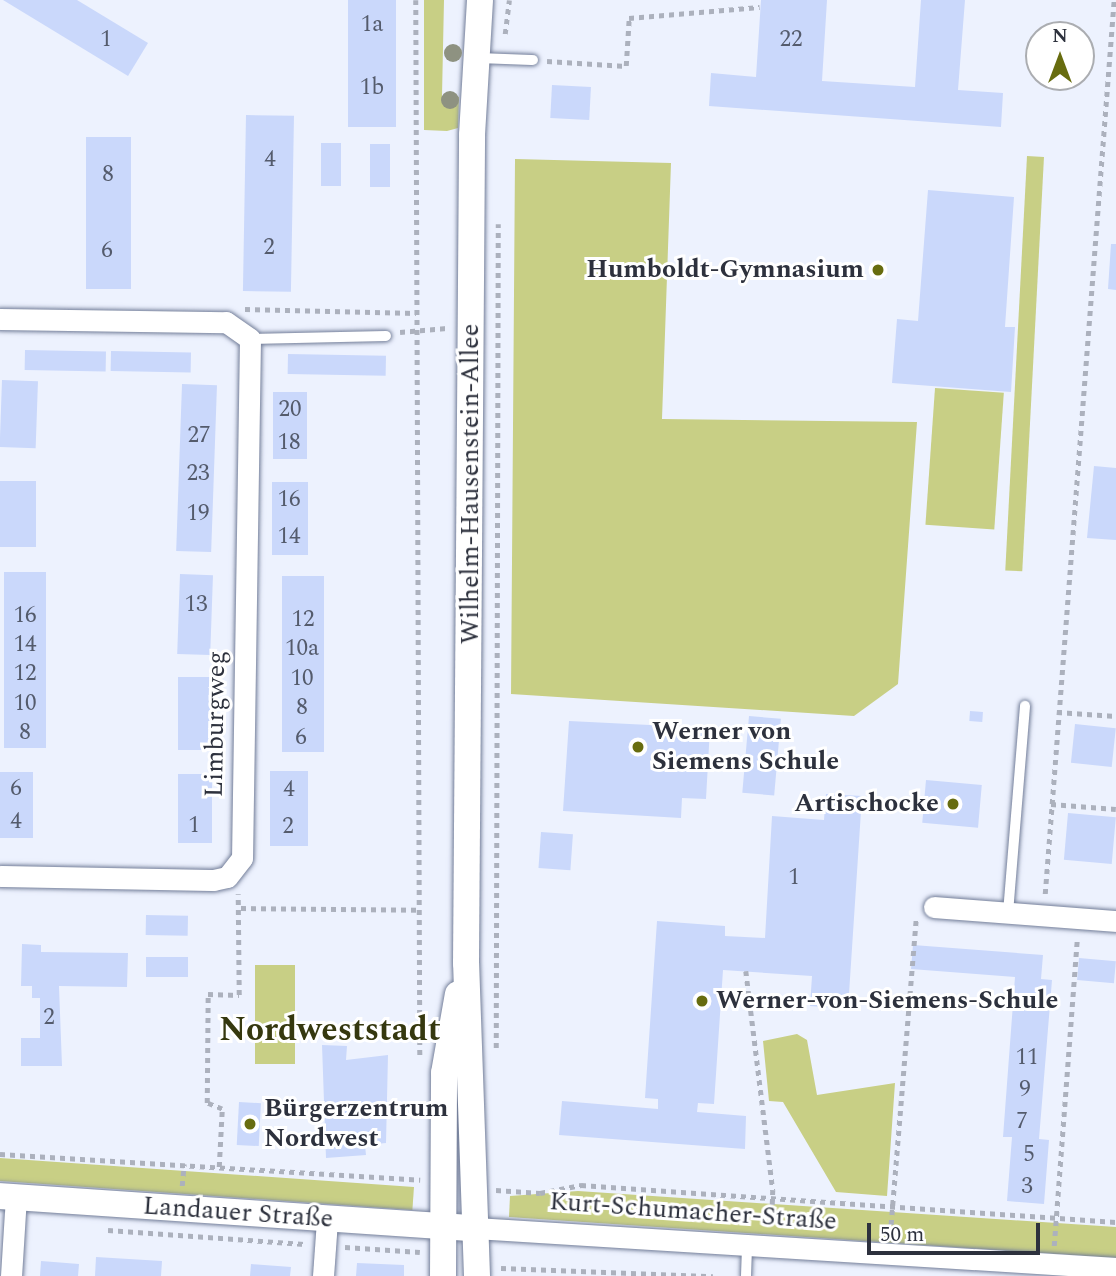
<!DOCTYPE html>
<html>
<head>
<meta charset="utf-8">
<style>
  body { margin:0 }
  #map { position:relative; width:1116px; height:1276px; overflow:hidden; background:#edf2fe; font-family:Spectral,serif }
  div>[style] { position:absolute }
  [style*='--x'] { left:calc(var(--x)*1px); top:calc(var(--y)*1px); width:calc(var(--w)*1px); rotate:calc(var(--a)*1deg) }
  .green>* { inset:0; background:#c8cf85; transform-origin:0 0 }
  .building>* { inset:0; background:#cad8fb; transform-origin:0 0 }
  .path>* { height:4.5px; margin-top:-2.25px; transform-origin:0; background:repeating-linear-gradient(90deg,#acb1bd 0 5px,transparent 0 10px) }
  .roads { filter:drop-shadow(0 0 2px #737e99) drop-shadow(0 0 2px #737e99) }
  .service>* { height:10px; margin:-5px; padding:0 5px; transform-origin:5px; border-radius:5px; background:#fff }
  .minor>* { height:21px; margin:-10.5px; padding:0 10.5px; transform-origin:10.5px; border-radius:10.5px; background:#fff }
  .tertiary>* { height:26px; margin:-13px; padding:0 13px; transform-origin:13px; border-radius:13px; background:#fff }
  .trees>* { width:18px; height:18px; margin:-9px; border-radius:50%; background:#8e9281 }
  .dots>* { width:19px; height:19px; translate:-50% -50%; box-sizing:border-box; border:4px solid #fff; border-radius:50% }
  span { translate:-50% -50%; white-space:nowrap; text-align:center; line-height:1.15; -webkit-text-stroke:6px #fff; paint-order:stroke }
  .number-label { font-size:23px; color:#545b6c }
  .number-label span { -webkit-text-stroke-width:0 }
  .poi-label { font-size:26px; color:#2d313d; font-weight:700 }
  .right { translate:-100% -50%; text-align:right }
  .left { translate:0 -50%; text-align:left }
  .street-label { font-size:26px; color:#2d313d }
  .district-label { font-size:33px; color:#35380f; font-weight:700 }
  .north { position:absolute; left:1025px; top:21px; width:70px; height:70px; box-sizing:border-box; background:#fff; border:2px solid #abadb1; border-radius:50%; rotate:0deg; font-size:19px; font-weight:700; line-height:28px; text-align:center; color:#2d313d }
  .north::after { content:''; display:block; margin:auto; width:24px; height:32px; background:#676c0f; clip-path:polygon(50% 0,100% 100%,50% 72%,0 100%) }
  .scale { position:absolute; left:867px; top:1223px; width:173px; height:32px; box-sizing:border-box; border:4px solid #2d313d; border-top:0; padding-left:9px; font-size:21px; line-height:24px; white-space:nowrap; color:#2d313d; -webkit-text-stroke:5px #fff; paint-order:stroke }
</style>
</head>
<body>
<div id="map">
  <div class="green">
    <i style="clip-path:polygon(424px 0,462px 0,444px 0,442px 96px,459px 97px,458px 128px,447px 131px,424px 130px)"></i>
    <i style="left:1027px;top:156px;width:17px;height:415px;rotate:3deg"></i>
    <i style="clip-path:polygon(515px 159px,671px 163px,662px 419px,917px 422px,898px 684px,854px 716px,511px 694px)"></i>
    <i style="left:935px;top:388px;width:69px;height:137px;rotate:4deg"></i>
    <i style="left:255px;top:965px;width:40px;height:99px"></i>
    <i style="clip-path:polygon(797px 1034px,807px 1040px,817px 1095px,895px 1083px,887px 1196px,836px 1192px,783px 1102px,769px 1101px,763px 1041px)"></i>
    <i style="left:0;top:1158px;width:415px;height:23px;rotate:4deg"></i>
    <i style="clip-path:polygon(578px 1191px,1116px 1227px,1116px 1258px,509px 1217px,510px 1196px)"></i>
  </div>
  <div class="building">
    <i style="clip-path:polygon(3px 0,77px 0,148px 43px,128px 76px)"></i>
    <i style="left:348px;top:0;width:48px;height:127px"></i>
    <i style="clip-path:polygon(761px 0,827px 0,822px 81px,915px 87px,921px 0,965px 0,958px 90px,1003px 93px,1001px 127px,709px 106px,711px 73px,756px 77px)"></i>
    <i style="left:552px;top:85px;width:39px;height:33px;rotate:3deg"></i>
    <i style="left:246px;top:115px;width:48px;height:176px;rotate:1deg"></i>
    <i style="left:86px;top:137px;width:45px;height:152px"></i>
    <i style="left:321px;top:143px;width:20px;height:43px"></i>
    <i style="left:370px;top:144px;width:20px;height:43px"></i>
    <i style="clip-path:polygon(928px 190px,1014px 197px,1005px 327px,1015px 327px,1011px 392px,892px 383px,897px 319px,918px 321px)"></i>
    <i style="clip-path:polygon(1111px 244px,1116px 244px,1116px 290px,1108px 289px)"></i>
    <i style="left:25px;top:350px;width:81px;height:20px;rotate:1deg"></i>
    <i style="left:111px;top:351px;width:80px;height:20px;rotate:1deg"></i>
    <i style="left:288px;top:354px;width:98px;height:20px;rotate:1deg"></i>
    <i style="left:2px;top:380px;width:36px;height:67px;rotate:2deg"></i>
    <i style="left:182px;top:384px;width:35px;height:167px;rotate:2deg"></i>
    <i style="left:273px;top:392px;width:34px;height:67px"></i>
    <i style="clip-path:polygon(1094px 466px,1116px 468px,1116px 540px,1087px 538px)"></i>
    <i style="left:0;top:481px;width:36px;height:66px"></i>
    <i style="left:272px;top:482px;width:36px;height:73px"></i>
    <i style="left:4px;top:572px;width:42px;height:176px"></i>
    <i style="left:180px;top:574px;width:33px;height:80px;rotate:2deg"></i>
    <i style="left:282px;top:576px;width:42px;height:176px"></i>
    <i style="left:178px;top:677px;width:34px;height:73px"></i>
    <i style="left:970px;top:711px;width:13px;height:10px;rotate:4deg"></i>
    <i style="left:749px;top:716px;width:32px;height:77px;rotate:5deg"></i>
    <i style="clip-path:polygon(569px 721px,710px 728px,706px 799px,682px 798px,681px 818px,563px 811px)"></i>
    <i style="left:1075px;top:724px;width:41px;height:39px;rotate:6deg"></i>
    <i style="left:270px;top:771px;width:38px;height:75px"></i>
    <i style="left:0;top:772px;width:33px;height:66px"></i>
    <i style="left:178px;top:774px;width:34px;height:69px"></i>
    <i style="left:926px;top:780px;width:56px;height:43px;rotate:5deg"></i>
    <i style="clip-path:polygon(826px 794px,862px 796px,848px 1009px,810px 1006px,812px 976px,723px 970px,714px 1104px,698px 1103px,697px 1112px,746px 1116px,745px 1149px,559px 1135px,562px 1101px,658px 1109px,658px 1099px,645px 1098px,657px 921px,725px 926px,725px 936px,765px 938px,772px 816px,824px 820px)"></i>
    <i style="left:1068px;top:813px;width:48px;height:47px;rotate:5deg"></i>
    <i style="left:541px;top:832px;width:32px;height:36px;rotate:4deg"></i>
    <i style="left:146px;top:915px;width:42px;height:20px;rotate:1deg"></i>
    <i style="clip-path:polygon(22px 944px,41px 945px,41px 952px,128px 953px,127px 987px,59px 986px,62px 1066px,21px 1066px,21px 1038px,40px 1038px,40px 998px,32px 998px,32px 986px,21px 986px)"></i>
    <i style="clip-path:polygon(913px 945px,1043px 955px,1041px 979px,1052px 980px,1039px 1139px,1049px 1140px,1044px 1204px,1007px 1201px,1012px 1137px,1003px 1137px,1015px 977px,911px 969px)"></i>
    <i style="left:146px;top:957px;width:42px;height:20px"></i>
    <i style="left:1079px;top:958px;width:37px;height:22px;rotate:5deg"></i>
    <i style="clip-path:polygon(322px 1045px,347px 1046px,346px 1060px,388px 1055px,386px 1143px,365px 1145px,366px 1155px,326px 1158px)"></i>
    <i style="left:239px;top:1102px;width:22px;height:43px;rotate:3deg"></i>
    <i style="clip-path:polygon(96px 1257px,162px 1261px,161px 1276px,95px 1276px)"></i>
    <i style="clip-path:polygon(41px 1261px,79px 1264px,78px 1276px,40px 1276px)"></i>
    <i style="clip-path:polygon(357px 1263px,404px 1265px,404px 1276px,356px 1276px)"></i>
    <i style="clip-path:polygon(251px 1264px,291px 1267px,290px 1276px,250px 1276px)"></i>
  </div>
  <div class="path">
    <i style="--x:416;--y:0;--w:1059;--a:89.78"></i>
    <i style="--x:505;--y:34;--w:34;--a:-83"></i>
    <i style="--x:547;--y:61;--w:79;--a:3.6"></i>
    <i style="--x:626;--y:66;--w:48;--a:-86.4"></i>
    <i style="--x:629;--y:18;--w:131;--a:-4.8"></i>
    <i style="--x:245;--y:309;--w:171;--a:1.3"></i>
    <i style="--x:400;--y:332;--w:47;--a:-4.9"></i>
    <i style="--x:1057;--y:712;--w:59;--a:3.9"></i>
    <i style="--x:1051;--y:804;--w:65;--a:4.4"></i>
    <i style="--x:1045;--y:894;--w:897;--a:-85.59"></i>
    <i style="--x:241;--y:908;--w:179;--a:0.6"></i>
    <i style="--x:746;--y:971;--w:221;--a:83"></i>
    <i style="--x:773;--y:1190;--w:36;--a:92"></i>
    <i style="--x:496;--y:1048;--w:824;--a:-89.86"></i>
    <i style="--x:0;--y:1154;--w:421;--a:3.5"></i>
    <i style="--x:219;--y:1167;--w:58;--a:-87"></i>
    <i style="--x:222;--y:1109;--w:16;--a:-158"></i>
    <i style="--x:207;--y:1103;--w:109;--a:-89.5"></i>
    <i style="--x:208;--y:994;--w:31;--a:2"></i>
    <i style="--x:239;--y:995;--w:101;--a:-90.6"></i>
    <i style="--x:182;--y:1186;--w:22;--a:-85"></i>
    <i style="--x:496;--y:1190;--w:44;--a:3.9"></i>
    <i style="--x:540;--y:1193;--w:42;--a:-11"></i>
    <i style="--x:581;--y:1185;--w:536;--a:3.96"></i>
    <i style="--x:108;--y:1230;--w:197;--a:4.1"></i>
    <i style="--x:890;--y:1235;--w:318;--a:-85.3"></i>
    <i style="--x:1054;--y:1246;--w:310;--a:-85.7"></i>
    <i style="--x:345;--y:1247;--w:75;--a:3.8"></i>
    <i style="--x:501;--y:1268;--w:212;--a:2.2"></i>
  </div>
  <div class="roads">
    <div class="service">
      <i style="--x:477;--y:58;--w:56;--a:2"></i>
      <i style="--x:250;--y:339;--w:136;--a:-1.3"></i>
      <i style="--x:1008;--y:913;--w:208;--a:-85.3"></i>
      <i style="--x:746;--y:1276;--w:32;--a:-88"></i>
    </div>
    <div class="minor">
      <i style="--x:0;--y:319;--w:226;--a:0.8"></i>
      <i style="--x:226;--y:322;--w:29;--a:35"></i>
      <i style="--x:250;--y:339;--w:519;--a:90.88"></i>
      <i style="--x:242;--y:858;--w:24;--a:128"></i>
      <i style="--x:227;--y:877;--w:14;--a:168"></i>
      <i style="--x:213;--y:880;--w:213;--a:-178.9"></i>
      <i style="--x:934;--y:907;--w:183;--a:4.4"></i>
      <i style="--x:475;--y:1228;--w:642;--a:3.57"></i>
      <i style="--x:11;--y:1276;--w:79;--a:-86.4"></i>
      <i style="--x:323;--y:1276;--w:56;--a:-85.9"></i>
    </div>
    <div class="tertiary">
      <i style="--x:0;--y:1196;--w:476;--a:3.9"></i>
      <i style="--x:443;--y:1276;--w:203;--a:-89.7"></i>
      <i style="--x:444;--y:1073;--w:80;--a:-80"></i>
      <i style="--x:477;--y:1276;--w:313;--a:-92"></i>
      <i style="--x:466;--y:963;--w:828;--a:-89.58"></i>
      <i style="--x:472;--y:135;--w:135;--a:-86.6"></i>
    </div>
  </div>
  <div class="trees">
    <i style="left:453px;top:53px"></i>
    <i style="left:450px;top:100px"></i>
  </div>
  <div class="dots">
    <i style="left:878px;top:270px;background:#676c0f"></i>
    <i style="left:638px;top:747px;background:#676c0f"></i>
    <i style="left:953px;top:804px;background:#676c0f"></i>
    <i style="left:702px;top:1001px;background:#676c0f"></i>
    <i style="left:250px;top:1124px;background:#676c0f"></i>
  </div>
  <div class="number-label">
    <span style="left:372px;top:25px">1a</span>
    <span style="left:106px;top:40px">1</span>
    <span style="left:791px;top:40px">22</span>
    <span style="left:372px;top:88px">1b</span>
    <span style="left:270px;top:160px">4</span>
    <span style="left:108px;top:175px">8</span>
    <span style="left:269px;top:248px">2</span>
    <span style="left:107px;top:251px">6</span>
    <span style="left:290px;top:410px">20</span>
    <span style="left:199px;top:436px">27</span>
    <span style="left:289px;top:443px">18</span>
    <span style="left:198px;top:474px">23</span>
    <span style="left:289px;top:500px">16</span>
    <span style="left:198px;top:514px">19</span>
    <span style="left:289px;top:537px">14</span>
    <span style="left:196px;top:605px">13</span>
    <span style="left:25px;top:616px">16</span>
    <span style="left:303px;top:620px">12</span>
    <span style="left:25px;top:645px">14</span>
    <span style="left:302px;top:649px">10a</span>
    <span style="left:25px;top:674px">12</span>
    <span style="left:302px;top:679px">10</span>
    <span style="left:25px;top:704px">10</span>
    <span style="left:302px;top:708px">8</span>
    <span style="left:25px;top:733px">8</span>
    <span style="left:301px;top:738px">6</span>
    <span style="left:16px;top:789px">6</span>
    <span style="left:289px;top:790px">4</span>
    <span style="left:16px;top:822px">4</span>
    <span style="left:194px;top:826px">1</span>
    <span style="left:288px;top:827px">2</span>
    <span style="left:794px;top:878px">1</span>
    <span style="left:49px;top:1018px">2</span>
    <span style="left:1027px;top:1058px">11</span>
    <span style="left:1025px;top:1090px">9</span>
    <span style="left:1022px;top:1122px">7</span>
    <span style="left:1029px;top:1155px">5</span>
    <span style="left:1027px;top:1187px">3</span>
  </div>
  <div class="poi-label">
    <span class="right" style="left:864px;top:270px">Humboldt-Gymnasium</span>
    <span class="left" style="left:652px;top:747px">Werner von<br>Siemens Schule</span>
    <span class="right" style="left:939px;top:804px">Artischocke</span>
    <span class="left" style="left:716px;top:1001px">Werner-von-Siemens-Schule</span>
    <span class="left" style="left:264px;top:1124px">Bürgerzentrum<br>Nordwest</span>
  </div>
  <div class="street-label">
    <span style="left:471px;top:484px;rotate:-90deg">Wilhelm-Hausenstein-Allee</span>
    <span style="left:216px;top:724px;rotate:-89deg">Limburgweg</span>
    <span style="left:693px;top:1212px;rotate:4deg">Kurt-Schumacher-Straße</span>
    <span style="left:238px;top:1213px;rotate:4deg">Landauer Straße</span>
  </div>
  <div class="district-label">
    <span style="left:330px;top:1031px">Nordweststadt</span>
  </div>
  <div class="north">N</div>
  <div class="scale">50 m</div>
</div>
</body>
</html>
